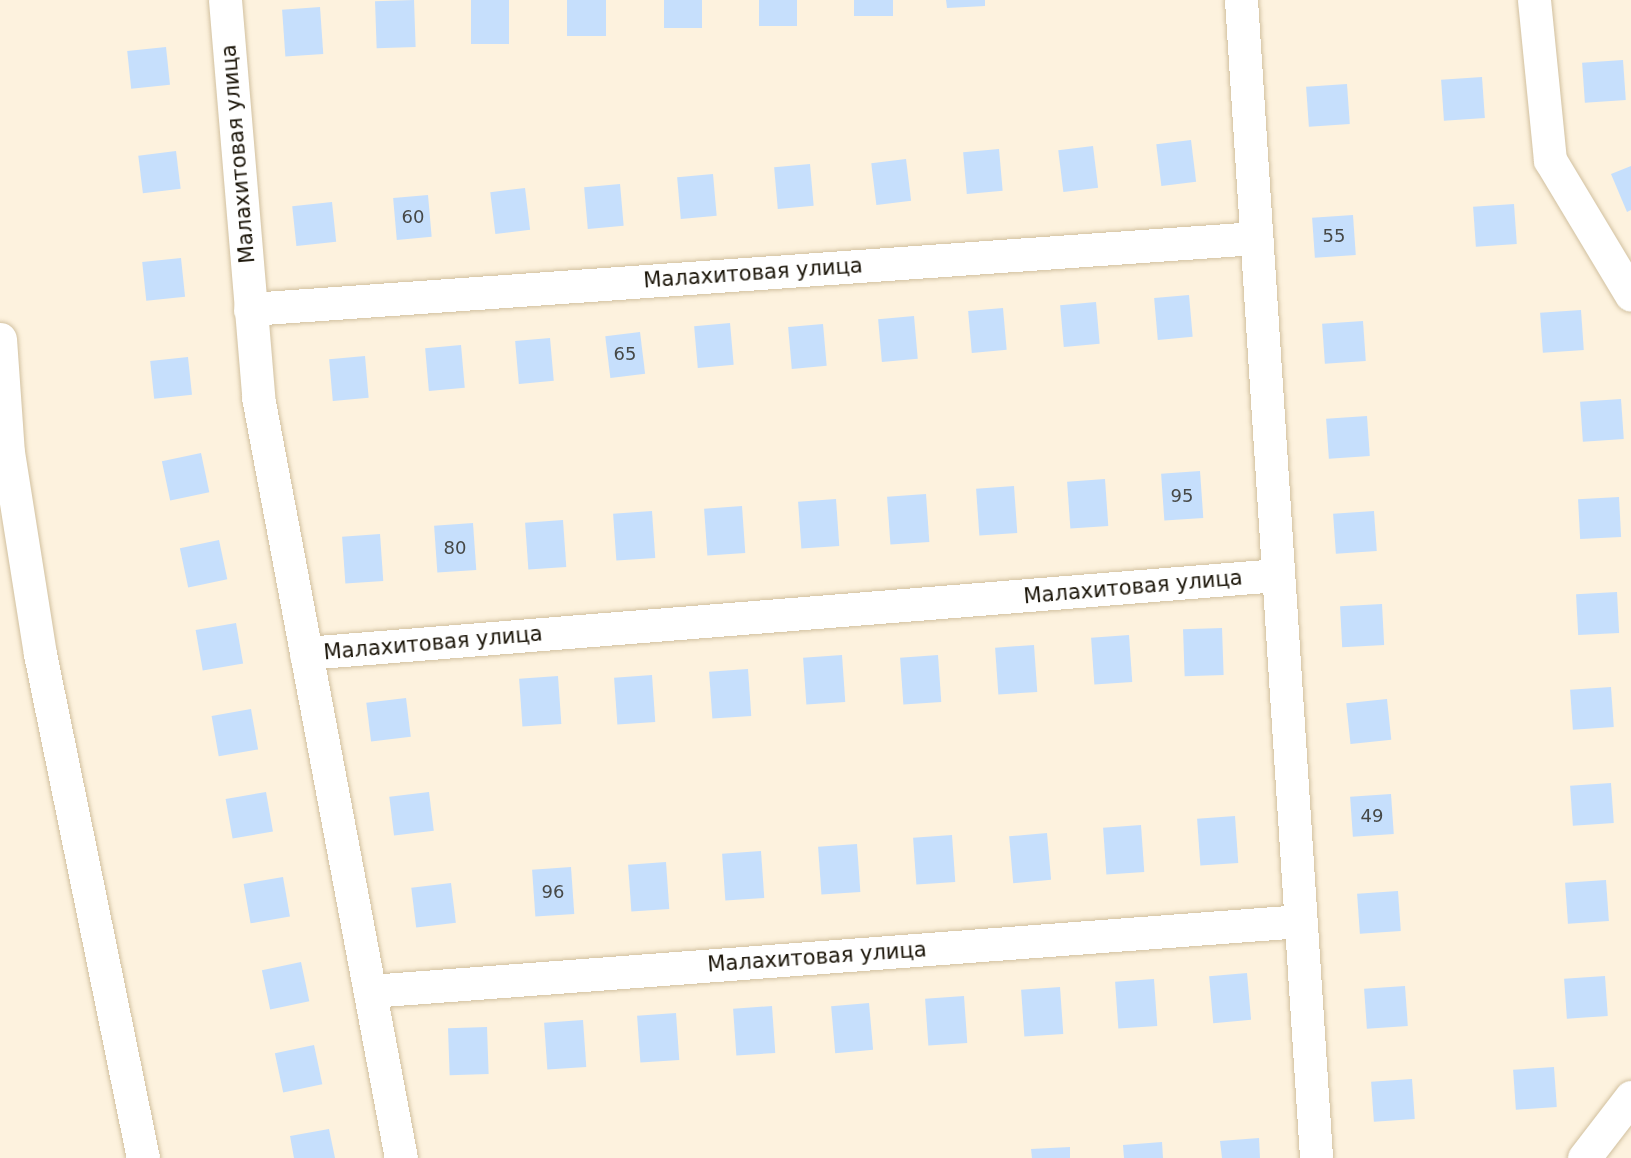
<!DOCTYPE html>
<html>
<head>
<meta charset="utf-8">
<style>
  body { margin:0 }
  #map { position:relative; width:1631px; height:1158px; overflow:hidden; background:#fdf2de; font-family:"DejaVu Sans",sans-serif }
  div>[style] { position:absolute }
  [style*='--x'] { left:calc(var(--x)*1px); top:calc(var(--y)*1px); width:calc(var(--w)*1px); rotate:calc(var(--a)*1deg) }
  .building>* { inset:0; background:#c6dffc; transform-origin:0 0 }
  .roads { filter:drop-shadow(0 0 2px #d1c09f) drop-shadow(0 0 2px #d1c09f) }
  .minor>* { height:33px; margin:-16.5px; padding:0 16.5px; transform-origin:16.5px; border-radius:16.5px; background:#fff }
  span { translate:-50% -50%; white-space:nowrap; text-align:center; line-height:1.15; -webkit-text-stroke:6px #fff; paint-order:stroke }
  .number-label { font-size:18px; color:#464846 }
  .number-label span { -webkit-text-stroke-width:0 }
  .street-label { font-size:21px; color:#1b1509 }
</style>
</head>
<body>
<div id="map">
  <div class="building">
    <i style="left:414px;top:0;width:47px;height:39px;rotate:88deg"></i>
    <i style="left:471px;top:0;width:38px;height:44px"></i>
    <i style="left:567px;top:0;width:39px;height:36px"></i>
    <i style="left:664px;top:0;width:38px;height:28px"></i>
    <i style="left:759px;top:0;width:38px;height:26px"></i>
    <i style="left:854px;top:0;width:39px;height:16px"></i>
    <i style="clip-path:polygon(946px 0,985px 0,985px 6px,947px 8px)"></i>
    <i style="left:320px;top:7px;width:47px;height:38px;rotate:86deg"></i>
    <i style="left:166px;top:47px;width:38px;height:39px;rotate:84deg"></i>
    <i style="left:1623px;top:60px;width:40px;height:41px;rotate:86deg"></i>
    <i style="left:1482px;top:77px;width:41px;height:41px;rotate:86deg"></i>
    <i style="left:1347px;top:84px;width:40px;height:41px;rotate:86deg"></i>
    <i style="left:1191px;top:140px;width:42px;height:35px;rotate:83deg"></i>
    <i style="left:1093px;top:146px;width:42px;height:35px;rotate:83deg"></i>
    <i style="left:999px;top:149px;width:42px;height:36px;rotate:85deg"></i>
    <i style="left:176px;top:151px;width:38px;height:38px;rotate:83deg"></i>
    <i style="left:906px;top:159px;width:42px;height:35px;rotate:83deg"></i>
    <i style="left:810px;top:164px;width:42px;height:36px;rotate:85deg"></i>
    <i style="clip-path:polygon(1631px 166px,1631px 210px,1627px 212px,1611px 174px)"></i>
    <i style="left:713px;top:174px;width:42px;height:36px;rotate:85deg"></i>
    <i style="left:620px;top:184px;width:42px;height:36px;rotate:85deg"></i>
    <i style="left:525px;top:188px;width:42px;height:35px;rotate:83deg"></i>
    <i style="left:428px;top:195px;width:42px;height:35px;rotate:85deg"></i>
    <i style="left:332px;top:202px;width:40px;height:40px;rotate:84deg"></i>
    <i style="left:1514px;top:204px;width:40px;height:41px;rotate:86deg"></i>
    <i style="left:1353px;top:215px;width:40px;height:41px;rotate:86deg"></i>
    <i style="left:181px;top:258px;width:39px;height:39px;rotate:84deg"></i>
    <i style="left:1189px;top:295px;width:42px;height:35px;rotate:85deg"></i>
    <i style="left:1096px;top:302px;width:42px;height:36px;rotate:85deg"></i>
    <i style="left:1003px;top:308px;width:42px;height:35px;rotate:85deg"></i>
    <i style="left:1581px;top:310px;width:40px;height:41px;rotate:86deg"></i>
    <i style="left:914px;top:316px;width:43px;height:36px;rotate:85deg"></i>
    <i style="left:1363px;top:321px;width:40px;height:41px;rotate:86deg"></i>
    <i style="left:730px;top:323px;width:42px;height:36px;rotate:85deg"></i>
    <i style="left:823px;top:324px;width:42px;height:35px;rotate:85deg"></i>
    <i style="left:640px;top:332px;width:42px;height:35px;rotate:83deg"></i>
    <i style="left:550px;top:338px;width:43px;height:35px;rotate:85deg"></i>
    <i style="left:461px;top:345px;width:43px;height:36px;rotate:85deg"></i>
    <i style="left:365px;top:356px;width:42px;height:36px;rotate:85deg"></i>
    <i style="left:188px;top:357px;width:38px;height:38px;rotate:84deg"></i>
    <i style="left:1621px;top:399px;width:40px;height:41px;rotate:86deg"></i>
    <i style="left:1367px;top:416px;width:40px;height:41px;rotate:86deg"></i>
    <i style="left:201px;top:453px;width:40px;height:40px;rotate:78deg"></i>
    <i style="left:1200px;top:471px;width:47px;height:39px;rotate:86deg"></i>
    <i style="left:1105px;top:479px;width:47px;height:38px;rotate:86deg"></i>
    <i style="left:1014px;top:486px;width:47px;height:38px;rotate:86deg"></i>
    <i style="left:926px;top:494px;width:48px;height:39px;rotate:86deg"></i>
    <i style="left:1619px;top:497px;width:40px;height:41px;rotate:87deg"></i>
    <i style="left:836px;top:499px;width:47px;height:38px;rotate:86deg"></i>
    <i style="left:742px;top:506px;width:47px;height:38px;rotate:86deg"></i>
    <i style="left:652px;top:511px;width:47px;height:39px;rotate:86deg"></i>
    <i style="left:1374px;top:511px;width:40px;height:41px;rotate:86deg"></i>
    <i style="left:563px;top:520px;width:47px;height:38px;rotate:86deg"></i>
    <i style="left:473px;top:523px;width:47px;height:39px;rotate:86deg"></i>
    <i style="left:380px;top:534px;width:47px;height:38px;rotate:86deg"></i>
    <i style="left:219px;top:540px;width:40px;height:40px;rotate:78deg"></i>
    <i style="left:1617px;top:592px;width:41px;height:41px;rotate:87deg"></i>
    <i style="left:1382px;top:604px;width:41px;height:42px;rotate:87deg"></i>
    <i style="left:236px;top:623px;width:41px;height:41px;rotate:80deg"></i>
    <i style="left:1222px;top:628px;width:47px;height:39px;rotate:88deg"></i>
    <i style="left:1129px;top:635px;width:47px;height:38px;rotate:86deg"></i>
    <i style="left:1034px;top:645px;width:47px;height:39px;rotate:86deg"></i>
    <i style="left:842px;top:655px;width:47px;height:39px;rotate:86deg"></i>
    <i style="left:938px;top:655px;width:47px;height:38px;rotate:86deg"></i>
    <i style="left:748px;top:669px;width:47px;height:39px;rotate:86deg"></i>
    <i style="left:652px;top:675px;width:47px;height:38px;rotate:86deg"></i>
    <i style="left:558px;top:676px;width:48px;height:39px;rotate:86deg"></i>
    <i style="left:1611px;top:687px;width:40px;height:41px;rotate:86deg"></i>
    <i style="left:406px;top:698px;width:39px;height:40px;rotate:83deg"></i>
    <i style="left:1387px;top:699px;width:41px;height:41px;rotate:84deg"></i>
    <i style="left:251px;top:709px;width:41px;height:40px;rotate:80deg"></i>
    <i style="left:1611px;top:783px;width:40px;height:41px;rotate:86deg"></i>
    <i style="left:266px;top:792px;width:40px;height:41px;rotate:80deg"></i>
    <i style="left:429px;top:792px;width:39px;height:40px;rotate:83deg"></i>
    <i style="left:1391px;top:794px;width:40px;height:41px;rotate:86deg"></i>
    <i style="left:1235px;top:816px;width:47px;height:38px;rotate:86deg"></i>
    <i style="left:1141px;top:825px;width:47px;height:38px;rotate:86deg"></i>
    <i style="left:1047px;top:833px;width:47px;height:38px;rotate:85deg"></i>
    <i style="left:952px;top:835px;width:47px;height:39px;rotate:86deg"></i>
    <i style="left:857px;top:844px;width:48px;height:39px;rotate:86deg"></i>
    <i style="left:761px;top:851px;width:47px;height:39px;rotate:86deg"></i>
    <i style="left:666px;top:862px;width:47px;height:38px;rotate:86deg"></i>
    <i style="left:571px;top:867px;width:47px;height:39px;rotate:86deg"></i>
    <i style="left:283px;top:877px;width:40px;height:40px;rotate:80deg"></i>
    <i style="left:1606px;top:880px;width:41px;height:41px;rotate:86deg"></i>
    <i style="left:451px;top:883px;width:40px;height:40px;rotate:83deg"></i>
    <i style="left:1398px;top:891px;width:40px;height:41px;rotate:86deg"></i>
    <i style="left:301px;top:962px;width:40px;height:40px;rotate:78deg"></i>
    <i style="left:1247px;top:973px;width:47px;height:38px;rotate:85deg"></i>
    <i style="left:1605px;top:976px;width:40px;height:41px;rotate:86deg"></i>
    <i style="left:1154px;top:979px;width:47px;height:39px;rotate:86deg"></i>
    <i style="left:1405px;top:986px;width:40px;height:41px;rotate:86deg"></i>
    <i style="left:1060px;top:987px;width:47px;height:39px;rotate:86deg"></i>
    <i style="left:964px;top:996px;width:47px;height:39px;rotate:86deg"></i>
    <i style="left:869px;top:1003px;width:47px;height:38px;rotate:85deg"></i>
    <i style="left:772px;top:1006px;width:47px;height:39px;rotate:86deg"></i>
    <i style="left:676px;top:1013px;width:47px;height:39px;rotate:86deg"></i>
    <i style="left:583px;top:1020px;width:47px;height:39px;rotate:86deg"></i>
    <i style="left:487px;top:1027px;width:47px;height:39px;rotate:88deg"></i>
    <i style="left:314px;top:1045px;width:40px;height:40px;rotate:78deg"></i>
    <i style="left:1554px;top:1067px;width:40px;height:41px;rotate:86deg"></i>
    <i style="left:1412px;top:1079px;width:40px;height:41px;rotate:86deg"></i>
    <i style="clip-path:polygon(329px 1129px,335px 1158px,294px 1158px,290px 1136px)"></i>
    <i style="clip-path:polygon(1259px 1138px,1260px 1158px,1222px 1158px,1220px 1141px)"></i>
    <i style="clip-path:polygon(1162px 1142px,1163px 1158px,1124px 1158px,1123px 1145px)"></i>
    <i style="clip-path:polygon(1070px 1147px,1070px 1158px,1032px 1158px,1031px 1149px)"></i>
  </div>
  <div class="roads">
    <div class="minor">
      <i style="--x:225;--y:0;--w:398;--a:85.2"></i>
      <i style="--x:258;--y:397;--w:774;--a:79.36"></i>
      <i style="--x:1241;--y:0;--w:1160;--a:86.29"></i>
      <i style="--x:1534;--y:0;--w:161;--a:84.3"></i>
      <i style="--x:1550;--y:160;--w:157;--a:59"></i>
      <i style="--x:250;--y:309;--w:1009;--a:-4.04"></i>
      <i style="--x:0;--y:339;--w:113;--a:86"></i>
      <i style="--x:8;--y:452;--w:205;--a:81"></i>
      <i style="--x:40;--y:654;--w:514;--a:78.45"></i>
      <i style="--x:306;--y:653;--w:975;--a:-4.59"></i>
      <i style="--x:370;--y:991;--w:933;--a:-4.3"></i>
      <i style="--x:1584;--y:1158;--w:77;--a:-52.4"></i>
    </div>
  </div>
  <div class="number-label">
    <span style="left:413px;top:217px">60</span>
    <span style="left:1334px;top:236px">55</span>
    <span style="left:625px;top:354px">65</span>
    <span style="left:1182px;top:496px">95</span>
    <span style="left:455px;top:548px">80</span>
    <span style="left:1372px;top:816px">49</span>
    <span style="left:553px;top:892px">96</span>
  </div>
  <div class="street-label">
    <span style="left:238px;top:154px;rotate:-95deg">Малахитовая улица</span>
    <span style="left:753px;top:273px;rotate:-4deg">Малахитовая улица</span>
    <span style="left:1133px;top:587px;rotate:-5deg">Малахитовая улица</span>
    <span style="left:433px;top:643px;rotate:-5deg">Малахитовая улица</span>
    <span style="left:817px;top:957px;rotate:-4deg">Малахитовая улица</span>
  </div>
</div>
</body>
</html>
